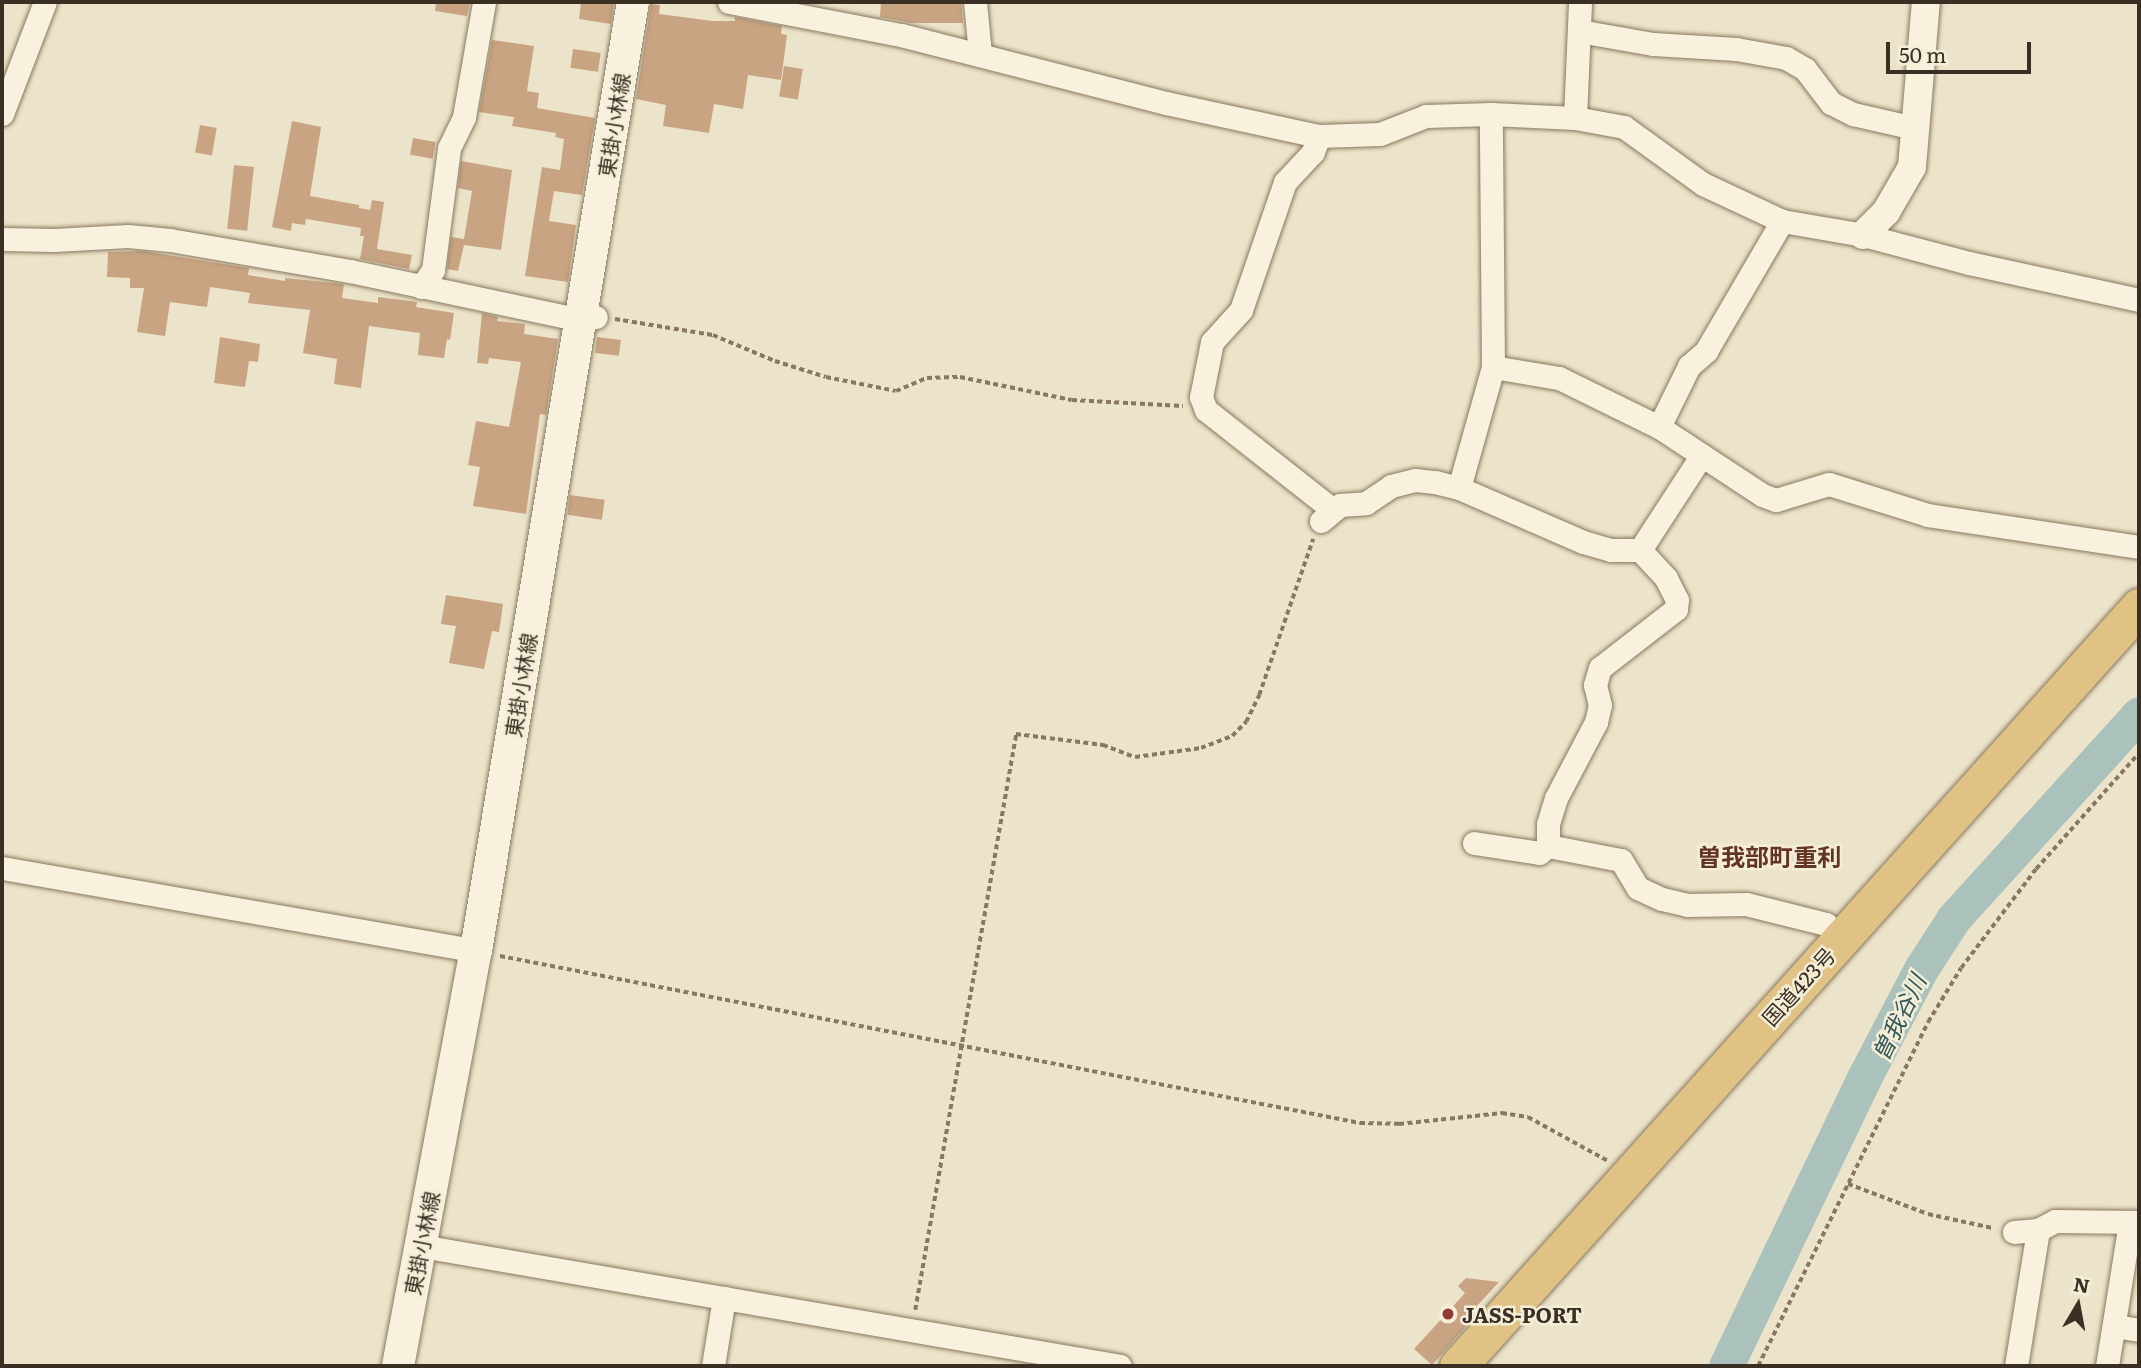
<!DOCTYPE html>
<html>
<head>
<meta charset="utf-8">
<style>
  body { margin:0 }
  #map { position:relative; width:2141px; height:1368px; overflow:hidden; background:#ece4ca; font-family:Literata,"Noto Sans JP",serif }
  div>[style] { position:absolute }
  [style*='--x'] { left:calc(var(--x)*1px); top:calc(var(--y)*1px); width:calc(var(--w)*1px); rotate:calc(var(--a)*1deg) }
  .river>* { height:35px; margin:-17.5px; padding:0 17.5px; transform-origin:17.5px; border-radius:17.5px; background:#aac1bc }
  .building>* { inset:0; background:#c8a482; transform-origin:0 0 }
  .path>* { height:3.5px; margin-top:-1.75px; transform-origin:0; background:repeating-linear-gradient(90deg,#88785f 0 5px,transparent 0 8.5px) }
  .roads { filter:drop-shadow(0 0 2px #88785f) drop-shadow(0 0 2px #88785f) }
  .minor>* { height:23px; margin:-11.5px; padding:0 11.5px; transform-origin:11.5px; border-radius:11.5px; background:#f7f1dd }
  .tertiary>* { height:28px; margin:-14px; padding:0 14px; transform-origin:14px; border-radius:14px; background:#f7f1dd }
  .secondary>* { height:32px; margin:-16px; padding:0 16px; transform-origin:16px; border-radius:16px; background:#f7f1dd }
  .trunk>* { height:37px; margin:-18.5px; padding:0 18.5px; transform-origin:18.5px; border-radius:18.5px; background:#e0c284 }
  .dots>* { width:19px; height:19px; translate:-50% -50%; box-sizing:border-box; border:4px solid #f4eed9; border-radius:50% }
  span { translate:-50% -50%; white-space:nowrap; text-align:center; line-height:1.15; -webkit-text-stroke:5px #f4eed9; paint-order:stroke }
  .street-label { font-size:21px; color:#392f22 }
  .poi-label { font-size:21px; color:#392f22; font-weight:700 }
  .left { translate:0 -50%; text-align:left }
  .water-label { font-size:23px; color:#325858; font-style:italic }
  .quarter-label { font-size:24px; color:#633624; font-weight:700 }
  .frame { position:absolute; inset:0; border:4px solid #392f22; pointer-events:none }
  .north { position:absolute; left:2043px; top:1270px; width:70px; height:70px; -webkit-text-stroke:5px #f4eed9; paint-order:stroke; rotate:10deg; font-size:19px; font-weight:700; line-height:28px; text-align:center; color:#392f22 }
  .north::after { content:''; display:block; margin:auto; width:24px; height:32px; background:#392f22; clip-path:polygon(50% 0,100% 100%,50% 72%,0 100%) }
  .scale { position:absolute; left:1886px; top:42px; width:145px; height:32px; box-sizing:border-box; border:4px solid #392f22; border-top:0; padding-left:9px; font-size:21px; line-height:24px; white-space:nowrap; color:#392f22; -webkit-text-stroke:5px #f4eed9; paint-order:stroke }
</style>
</head>
<body>
<div id="map">
  <div class="river">
    <i style="--x:1726;--y:1366;--w:319;--a:-64.4"></i>
    <i style="--x:1864;--y:1078;--w:123;--a:-62.4"></i>
    <i style="--x:1921;--y:969;--w:61;--a:-57.1"></i>
    <i style="--x:1954;--y:918;--w:275;--a:-47.8"></i>
  </div>
  <div class="building">
    <i style="clip-path:polygon(436px 2px,470px 2px,467px 16px,435px 11px)"></i>
    <i style="clip-path:polygon(581px 2px,614px 2px,611px 24px,579px 19px)"></i>
    <i style="clip-path:polygon(881px 2px,961px 2px,963px 23px,911px 23px,880px 17px)"></i>
    <i style="clip-path:polygon(651px 4px,660px 5px,659px 14px,713px 21px,735px 21px,735px 17px,782px 26px,781px 34px,787px 35px,781px 80px,748px 75px,743px 109px,714px 104px,709px 133px,663px 126px,666px 105px,636px 99px)"></i>
    <i style="clip-path:polygon(492px 40px,534px 46px,527px 91px,539px 93px,537px 108px,595px 118px,582px 195px,554px 191px,549px 221px,576px 225px,568px 282px,525px 276px,542px 167px,560px 170px,564px 139px,555px 137px,556px 133px,512px 126px,514px 117px,479px 112px)"></i>
    <i style="left:573px;top:49px;width:28px;height:19px;rotate:8deg"></i>
    <i style="left:784px;top:66px;width:19px;height:31px;rotate:9deg"></i>
    <i style="clip-path:polygon(292px 121px,321px 127px,310px 196px,359px 205px,359px 208px,370px 210px,372px 200px,384px 202px,377px 249px,412px 255px,409px 269px,360px 259px,364px 236px,360px 236px,361px 228px,306px 219px,305px 225px,292px 223px,291px 231px,272px 227px)"></i>
    <i style="left:200px;top:125px;width:17px;height:28px;rotate:10deg"></i>
    <i style="left:413px;top:138px;width:23px;height:17px;rotate:10deg"></i>
    <i style="clip-path:polygon(461px 161px,512px 170px,501px 250px,464px 245px,458px 271px,447px 269px,451px 237px,464px 239px,472px 191px,458px 188px)"></i>
    <i style="left:234px;top:165px;width:20px;height:64px;rotate:6deg"></i>
    <i style="clip-path:polygon(142px 251px,249px 268px,248px 275px,285px 281px,285px 278px,344px 284px,342px 298px,378px 303px,378px 297px,417px 302px,416px 307px,454px 313px,450px 340px,447px 339px,444px 358px,418px 355px,420px 333px,369px 326px,361px 388px,334px 384px,337px 359px,303px 353px,310px 310px,248px 303px,250px 293px,210px 287px,207px 307px,170px 302px,165px 336px,137px 332px,144px 288px,130px 288px,130px 278px,107px 277px,108px 252px)"></i>
    <i style="clip-path:polygon(482px 313px,498px 317px,497px 321px,525px 324px,524px 334px,558px 339px,546px 415px,540px 414px,526px 514px,473px 506px,480px 467px,468px 465px,476px 421px,509px 427px,521px 362px,489px 358px,488px 364px,477px 363px)"></i>
    <i style="clip-path:polygon(220px 337px,260px 344px,258px 362px,249px 361px,245px 387px,214px 383px)"></i>
    <i style="left:597px;top:337px;width:24px;height:16px;rotate:7deg"></i>
    <i style="left:570px;top:495px;width:35px;height:20px;rotate:8deg"></i>
    <i style="clip-path:polygon(446px 595px,503px 604px,499px 632px,492px 631px,484px 669px,449px 663px,456px 626px,441px 624px)"></i>
    <i style="clip-path:polygon(1466px 1278px,1499px 1282px,1465px 1319px,1469px 1323px,1432px 1365px,1414px 1349px,1465px 1293px,1458px 1286px)"></i>
  </div>
  <div class="path">
    <i style="--x:615;--y:319;--w:99;--a:9.3"></i>
    <i style="--x:713;--y:335;--w:67;--a:22.8"></i>
    <i style="--x:775;--y:361;--w:53;--a:17.4"></i>
    <i style="--x:826;--y:377;--w:71;--a:11.3"></i>
    <i style="--x:896;--y:391;--w:34;--a:-23"></i>
    <i style="--x:927;--y:378;--w:33;--a:-2"></i>
    <i style="--x:960;--y:377;--w:114;--a:11.6"></i>
    <i style="--x:1072;--y:400;--w:111;--a:3.1"></i>
    <i style="--x:500;--y:956;--w:876;--a:10.99"></i>
    <i style="--x:1360;--y:1123;--w:39;--a:1"></i>
    <i style="--x:1399;--y:1124;--w:104;--a:-6.1"></i>
    <i style="--x:1502;--y:1113;--w:26;--a:9"></i>
    <i style="--x:1528;--y:1117;--w:91;--a:28.8"></i>
    <i style="--x:1848;--y:1184;--w:85;--a:20.6"></i>
    <i style="--x:1928;--y:1214;--w:66;--a:12.2"></i>
    <i style="--x:915;--y:1310;--w:585;--a:-80.05"></i>
    <i style="--x:1016;--y:734;--w:88;--a:7.2"></i>
    <i style="--x:1103;--y:745;--w:34;--a:21"></i>
    <i style="--x:1135;--y:757;--w:67;--a:-7.8"></i>
    <i style="--x:1201;--y:748;--w:33;--a:-21"></i>
    <i style="--x:1232;--y:736;--w:20;--a:-45"></i>
    <i style="--x:1246;--y:722;--w:30;--a:-64"></i>
    <i style="--x:1259;--y:695;--w:165;--a:-70.9"></i>
    <i style="--x:1758;--y:1366;--w:384;--a:-63.7"></i>
    <i style="--x:1928;--y:1022;--w:63;--a:-58.6"></i>
    <i style="--x:1961;--y:968;--w:124;--a:-52.9"></i>
    <i style="--x:2036;--y:869;--w:155;--a:-48.4"></i>
  </div>
  <div class="roads">
    <div class="minor">
      <i style="--x:729;--y:2;--w:175;--a:10.9"></i>
      <i style="--x:901;--y:35;--w:274;--a:14.4"></i>
      <i style="--x:1166;--y:103;--w:157;--a:12.2"></i>
      <i style="--x:1319;--y:136;--w:61;--a:-1.9"></i>
      <i style="--x:1380;--y:134;--w:49;--a:-21.4"></i>
      <i style="--x:1426;--y:116;--w:65;--a:-1.8"></i>
      <i style="--x:1491;--y:114;--w:84;--a:2.7"></i>
      <i style="--x:1575;--y:118;--w:50;--a:10.4"></i>
      <i style="--x:1624;--y:127;--w:97;--a:35.8"></i>
      <i style="--x:1703;--y:184;--w:87;--a:25.1"></i>
      <i style="--x:1782;--y:221;--w:82;--a:9.8"></i>
      <i style="--x:1863;--y:235;--w:110;--a:14.8"></i>
      <i style="--x:1969;--y:263;--w:174;--a:12.3"></i>
      <i style="--x:975;--y:2;--w:52;--a:84.5"></i>
      <i style="--x:1579;--y:31;--w:75;--a:10"></i>
      <i style="--x:1653;--y:44;--w:83;--a:3.4"></i>
      <i style="--x:1736;--y:49;--w:51;--a:10.2"></i>
      <i style="--x:1786;--y:58;--w:22;--a:30"></i>
      <i style="--x:1805;--y:69;--w:43;--a:52.6"></i>
      <i style="--x:1831;--y:103;--w:25;--a:27"></i>
      <i style="--x:1853;--y:114;--w:63;--a:12.9"></i>
      <i style="--x:2;--y:114;--w:120;--a:-69"></i>
      <i style="--x:1575;--y:118;--w:116;--a:-87.5"></i>
      <i style="--x:1319;--y:136;--w:17;--a:111"></i>
      <i style="--x:1313;--y:152;--w:41;--a:133"></i>
      <i style="--x:1285;--y:182;--w:135;--a:109"></i>
      <i style="--x:1241;--y:310;--w:43;--a:132.2"></i>
      <i style="--x:1212;--y:342;--w:56;--a:101.3"></i>
      <i style="--x:1201;--y:397;--w:14;--a:69"></i>
      <i style="--x:1206;--y:410;--w:160;--a:38.2"></i>
      <i style="--x:2;--y:239;--w:52;--a:1.1"></i>
      <i style="--x:54;--y:240;--w:74;--a:-3.1"></i>
      <i style="--x:128;--y:236;--w:42;--a:5.4"></i>
      <i style="--x:170;--y:240;--w:183;--a:9.8"></i>
      <i style="--x:350;--y:271;--w:235;--a:12"></i>
      <i style="--x:580;--y:320;--w:16;--a:-11"></i>
      <i style="--x:421;--y:287;--w:21;--a:-55"></i>
      <i style="--x:433;--y:270;--w:123;--a:-82.5"></i>
      <i style="--x:449;--y:148;--w:34;--a:-64"></i>
      <i style="--x:464;--y:117;--w:117;--a:-80.1"></i>
      <i style="--x:1493;--y:367;--w:67;--a:9.5"></i>
      <i style="--x:1559;--y:378;--w:111;--a:26.1"></i>
      <i style="--x:1659;--y:427;--w:123;--a:33.4"></i>
      <i style="--x:1762;--y:495;--w:15;--a:20"></i>
      <i style="--x:1776;--y:500;--w:55;--a:-16.8"></i>
      <i style="--x:1829;--y:484;--w:104;--a:17.4"></i>
      <i style="--x:1928;--y:515;--w:213;--a:8.6"></i>
      <i style="--x:1659;--y:427;--w:68;--a:-63.8"></i>
      <i style="--x:1689;--y:366;--w:23;--a:-41"></i>
      <i style="--x:1706;--y:351;--w:151;--a:-59.7"></i>
      <i style="--x:1459;--y:488;--w:126;--a:-74.3"></i>
      <i style="--x:1493;--y:367;--w:253;--a:-90.5"></i>
      <i style="--x:1321;--y:521;--w:25;--a:-40"></i>
      <i style="--x:1340;--y:505;--w:26;--a:-4"></i>
      <i style="--x:1366;--y:503;--w:30;--a:-34"></i>
      <i style="--x:1391;--y:486;--w:25;--a:-14"></i>
      <i style="--x:1415;--y:480;--w:20;--a:6"></i>
      <i style="--x:1435;--y:482;--w:25;--a:14"></i>
      <i style="--x:1459;--y:488;--w:135;--a:23.5"></i>
      <i style="--x:1583;--y:542;--w:29;--a:16"></i>
      <i style="--x:1611;--y:550;--w:29;--a:0"></i>
      <i style="--x:1640;--y:550;--w:113;--a:-56.9"></i>
      <i style="--x:1474;--y:843;--w:66;--a:8.7"></i>
      <i style="--x:1539;--y:853;--w:11;--a:-38"></i>
      <i style="--x:1548;--y:846;--w:74;--a:10.9"></i>
      <i style="--x:1621;--y:860;--w:33;--a:59"></i>
      <i style="--x:1638;--y:888;--w:26;--a:25"></i>
      <i style="--x:1662;--y:899;--w:26;--a:13"></i>
      <i style="--x:1687;--y:905;--w:59;--a:-1"></i>
      <i style="--x:1746;--y:904;--w:82;--a:14"></i>
      <i style="--x:1826;--y:924;--w:21;--a:43"></i>
      <i style="--x:1548;--y:846;--w:22;--a:-90"></i>
      <i style="--x:1548;--y:824;--w:27;--a:-73"></i>
      <i style="--x:1556;--y:798;--w:86;--a:-62.2"></i>
      <i style="--x:1596;--y:722;--w:17;--a:-77"></i>
      <i style="--x:1600;--y:705;--w:21;--a:-104"></i>
      <i style="--x:1595;--y:685;--w:18;--a:-74"></i>
      <i style="--x:1600;--y:668;--w:96;--a:-37.8"></i>
      <i style="--x:1676;--y:609;--w:9;--a:-84"></i>
      <i style="--x:1677;--y:600;--w:25;--a:-117"></i>
      <i style="--x:1666;--y:578;--w:38;--a:-133"></i>
      <i style="--x:2;--y:868;--w:481;--a:9.9"></i>
      <i style="--x:2014;--y:1232;--w:24;--a:-5"></i>
      <i style="--x:2038;--y:1230;--w:19;--a:-28"></i>
      <i style="--x:2055;--y:1221;--w:84;--a:0.7"></i>
      <i style="--x:421;--y:1246;--w:709;--a:9.74"></i>
      <i style="--x:2114;--y:1326;--w:25;--a:9"></i>
      <i style="--x:713;--y:1366;--w:69;--a:-80.8"></i>
      <i style="--x:2016;--y:1366;--w:138;--a:-80.8"></i>
      <i style="--x:2107;--y:1366;--w:146;--a:-80.9"></i>
    </div>
    <div class="tertiary">
      <i style="--x:1863;--y:235;--w:33;--a:-45"></i>
      <i style="--x:1886;--y:212;--w:52;--a:-60"></i>
      <i style="--x:1912;--y:167;--w:166;--a:-85.2"></i>
    </div>
    <div class="secondary">
      <i style="--x:398;--y:1366;--w:422;--a:-79.4"></i>
      <i style="--x:476;--y:951;--w:962;--a:-80.61"></i>
    </div>
    <div class="trunk">
      <i style="--x:1458;--y:1366;--w:1020;--a:-48.1"></i>
    </div>
  </div>
  <div class="dots">
    <i style="left:1448px;top:1314px;background:#933933"></i>
  </div>
  <div class="street-label">
    <span style="left:613px;top:125px;rotate:-81deg">東掛小林線</span>
    <span style="left:520px;top:685px;rotate:-81deg">東掛小林線</span>
    <span style="left:1798px;top:986px;rotate:-48deg">国道423号</span>
    <span style="left:421px;top:1243px;rotate:-79deg">東掛小林線</span>
  </div>
  <div class="poi-label">
    <span class="left" style="left:1462px;top:1314px">JASS-PORT</span>
  </div>
  <div class="water-label">
    <span style="left:1898px;top:1017px;rotate:-64deg">曽我谷川</span>
  </div>
  <div class="quarter-label">
    <span style="left:1769px;top:856px">曽我部町重利</span>
  </div>
  <div class="frame"></div>
  <div class="north">N</div>
  <div class="scale">50 m</div>
</div>
</body>
</html>
